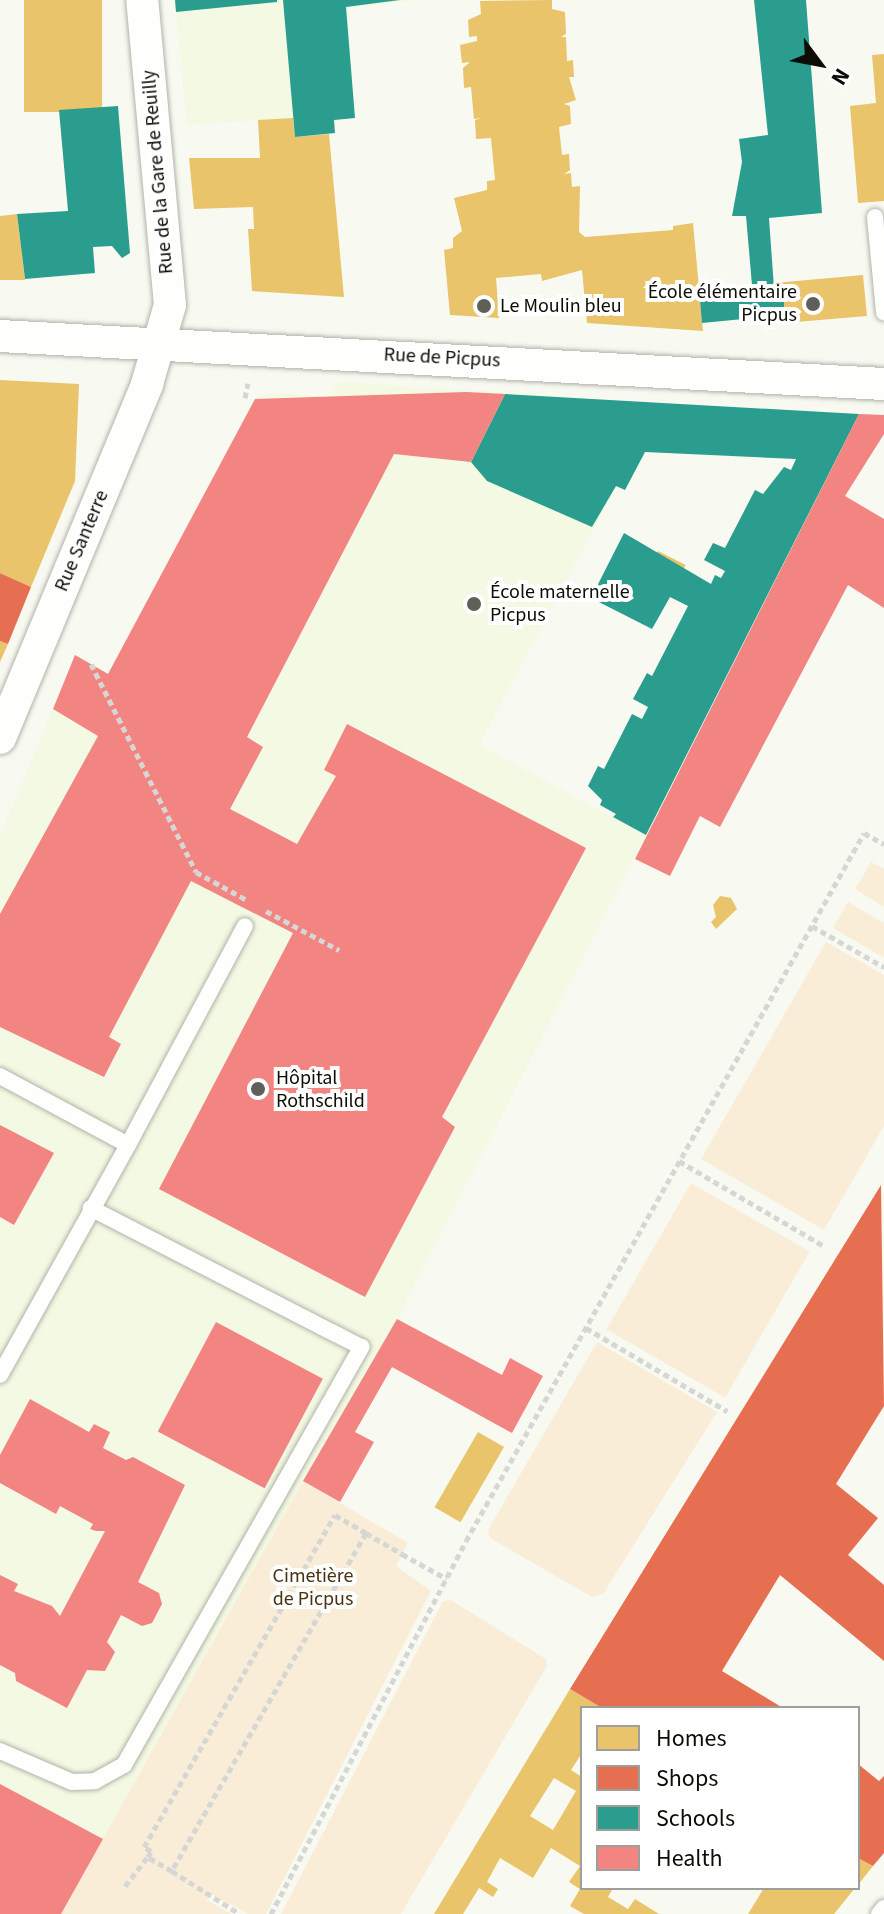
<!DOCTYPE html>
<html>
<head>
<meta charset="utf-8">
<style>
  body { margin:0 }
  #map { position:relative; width:884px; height:1914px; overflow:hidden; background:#f8faf1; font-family:"Source Sans 3",sans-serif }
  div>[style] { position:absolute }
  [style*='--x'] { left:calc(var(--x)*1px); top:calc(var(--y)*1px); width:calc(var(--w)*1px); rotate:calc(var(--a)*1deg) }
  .built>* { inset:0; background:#f3f9e2 }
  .green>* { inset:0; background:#f9edd7; transform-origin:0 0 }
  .homes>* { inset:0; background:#e9c46a; transform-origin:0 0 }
  .shops>* { inset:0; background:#e76f51 }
  .schools>* { inset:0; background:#2a9d8f }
  .health>* { inset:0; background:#f28482; transform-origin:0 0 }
  .path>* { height:5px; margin-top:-2.5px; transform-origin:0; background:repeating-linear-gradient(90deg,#d6d6d4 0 6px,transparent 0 10px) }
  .roads { filter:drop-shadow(0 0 2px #b1b3aa) drop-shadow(0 0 2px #b1b3aa) }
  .service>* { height:16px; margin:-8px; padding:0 8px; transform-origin:8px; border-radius:8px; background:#fefefd }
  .minor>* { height:32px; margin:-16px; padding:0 16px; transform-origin:16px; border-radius:16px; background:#fefefd }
  .dots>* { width:22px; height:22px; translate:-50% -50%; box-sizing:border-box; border:4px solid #fff; border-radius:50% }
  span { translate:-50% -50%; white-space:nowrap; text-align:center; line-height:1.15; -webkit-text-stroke:8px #fff; paint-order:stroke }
  .street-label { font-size:20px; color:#0c0e05 }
  .poi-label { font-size:20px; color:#0c0e05 }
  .right { translate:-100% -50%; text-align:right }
  .left { translate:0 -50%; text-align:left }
  .park-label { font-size:20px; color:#48320f }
  .legend { position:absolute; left:580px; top:1706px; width:280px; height:184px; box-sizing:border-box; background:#fff; border:2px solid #9e9f9b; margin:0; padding:10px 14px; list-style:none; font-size:24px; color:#0c0e05 }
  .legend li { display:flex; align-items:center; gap:16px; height:40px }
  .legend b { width:40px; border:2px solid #9e9f9b }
  .north { position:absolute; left:780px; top:24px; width:80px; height:80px; -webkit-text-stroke:6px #fff; paint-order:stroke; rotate:122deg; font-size:22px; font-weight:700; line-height:32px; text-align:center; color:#0c0e05 }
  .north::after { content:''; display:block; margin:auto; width:28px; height:36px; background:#0c0e05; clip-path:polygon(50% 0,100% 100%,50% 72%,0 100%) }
</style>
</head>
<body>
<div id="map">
  <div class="built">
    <i style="clip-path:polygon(175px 0,423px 0,347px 7px,355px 118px,335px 120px,335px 133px,295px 137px,293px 118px,187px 125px)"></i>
    <i style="clip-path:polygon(338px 382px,665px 403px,662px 453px,645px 452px,625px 490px,616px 487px,479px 745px,646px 835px,397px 1319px,61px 1914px,0 1914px,0 836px,75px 655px,109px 674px,255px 399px,270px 393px,329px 397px)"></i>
  </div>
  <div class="green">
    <i style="clip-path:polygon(871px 862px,884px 869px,884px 907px,855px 889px)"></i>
    <i style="clip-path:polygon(848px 902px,884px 923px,884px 958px,833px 928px)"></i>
    <i style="clip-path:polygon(826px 942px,884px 975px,884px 1126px,824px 1230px,701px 1159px)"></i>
    <i style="left:691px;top:1183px;width:137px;height:169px;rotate:30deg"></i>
    <i style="clip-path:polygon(597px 1342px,717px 1412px,603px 1594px,592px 1597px,490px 1538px,488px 1530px)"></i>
    <i style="clip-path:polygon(303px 1481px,408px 1543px,396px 1566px,431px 1591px,266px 1914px,248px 1914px,211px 1894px,207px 1900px,232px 1914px,61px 1914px)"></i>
    <i style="clip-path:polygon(451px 1600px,546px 1659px,547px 1666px,401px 1914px,281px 1914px,443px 1601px)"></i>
  </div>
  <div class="homes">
    <i style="left:24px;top:0;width:78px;height:112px"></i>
    <i style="clip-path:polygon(552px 0,552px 9px,565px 12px,566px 34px,561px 37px,566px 37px,567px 61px,573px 60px,574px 77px,569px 77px,576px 100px,564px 104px,570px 106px,571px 124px,559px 127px,562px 155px,569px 154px,570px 170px,564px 174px,571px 173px,572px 187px,580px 186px,579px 232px,585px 237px,673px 230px,673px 226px,693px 223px,703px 331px,587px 323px,582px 270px,542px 281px,541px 274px,496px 278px,499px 318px,450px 315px,444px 250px,453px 248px,453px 238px,462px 231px,454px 198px,487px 190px,487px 181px,495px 180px,491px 138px,476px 139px,475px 120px,482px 118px,474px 119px,471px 87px,464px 88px,463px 68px,470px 62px,462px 63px,460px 45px,477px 41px,477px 36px,469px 37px,468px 20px,481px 14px,480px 1px)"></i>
    <i style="clip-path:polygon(884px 54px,884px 201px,858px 203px,850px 106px,876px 103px,872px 55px)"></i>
    <i style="clip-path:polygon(293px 118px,295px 137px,329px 134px,344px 297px,252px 291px,248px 229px,254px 229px,253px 207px,194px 209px,189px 158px,260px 158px,258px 120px)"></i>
    <i style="clip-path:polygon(17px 214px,25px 280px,0 280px,0 216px)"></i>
    <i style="clip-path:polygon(863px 275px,867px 316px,784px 323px,784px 302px,775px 302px,774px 283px)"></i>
    <i style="clip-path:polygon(0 380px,79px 384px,75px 481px,31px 587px,0 573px)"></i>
    <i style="left:658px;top:551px;width:31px;height:5px;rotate:27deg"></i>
    <i style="clip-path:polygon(0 641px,8px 644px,0 662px)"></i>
    <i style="clip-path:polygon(720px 896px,731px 898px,737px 909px,716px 929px,711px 922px,716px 917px,713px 905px)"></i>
    <i style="left:478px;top:1432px;width:30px;height:87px;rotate:30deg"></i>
    <i style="clip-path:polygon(evenodd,570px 1689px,602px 1708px,582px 1708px,582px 1753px,571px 1770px,582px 1777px,582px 1888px,613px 1888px,608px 1897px,628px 1909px,635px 1899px,659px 1914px,584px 1914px,570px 1906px,580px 1889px,569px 1882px,580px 1866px,551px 1848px,533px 1878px,500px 1858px,487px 1882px,498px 1889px,493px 1897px,479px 1888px,463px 1914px,434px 1914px,570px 1689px,554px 1778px,576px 1791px,553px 1830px,530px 1816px,554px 1778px)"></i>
    <i style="clip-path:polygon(858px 1858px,873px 1866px,858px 1885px)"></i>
    <i style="clip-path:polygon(764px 1888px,855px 1888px,834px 1914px,748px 1914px)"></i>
  </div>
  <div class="shops">
    <i style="clip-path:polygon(0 573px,31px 587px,8px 644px,0 641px)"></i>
    <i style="clip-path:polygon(881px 1185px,884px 1406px,836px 1484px,878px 1518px,848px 1555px,884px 1585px,884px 1661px,780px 1575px,722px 1671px,783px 1708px,602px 1708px,570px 1689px)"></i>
    <i style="clip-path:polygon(858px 1764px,879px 1781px,884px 1776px,884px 1853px,873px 1866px,858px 1858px)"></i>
  </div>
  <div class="schools">
    <i style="clip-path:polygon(175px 0,277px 0,277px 2px,176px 12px)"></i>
    <i style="clip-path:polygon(283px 0,400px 0,346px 7px,355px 118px,334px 120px,335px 133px,295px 137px)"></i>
    <i style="clip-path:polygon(754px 0,806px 0,822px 213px,769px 218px,775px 302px,784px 302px,784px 315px,702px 323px,699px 289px,752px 285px,746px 216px,732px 216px,742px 162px,739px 139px,768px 135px)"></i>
    <i style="clip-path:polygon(118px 106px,130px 253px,122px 258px,112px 246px,93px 247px,95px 273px,25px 279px,17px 214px,68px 211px,59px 110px)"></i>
    <i style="clip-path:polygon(505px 394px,859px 414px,646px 835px,613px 817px,616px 814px,600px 805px,602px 800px,588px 786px,598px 766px,604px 769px,632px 714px,642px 719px,648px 707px,633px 699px,647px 673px,652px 676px,688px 606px,670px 597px,652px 629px,591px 598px,624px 533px,711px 584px,715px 575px,721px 578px,725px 571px,704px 560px,713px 543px,725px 548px,755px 490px,763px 494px,784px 467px,791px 470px,796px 459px,645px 452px,625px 490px,616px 486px,592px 527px,487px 481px,471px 462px)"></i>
  </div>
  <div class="health">
    <i style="clip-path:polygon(466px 392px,505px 394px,471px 462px,394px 454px,247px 737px,263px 747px,230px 809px,297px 844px,336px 776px,324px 770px,347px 724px,586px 848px,442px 1117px,455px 1127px,365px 1297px,159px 1189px,293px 933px,191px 881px,109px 1037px,121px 1044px,104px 1077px,0 1027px,0 914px,98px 736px,53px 709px,75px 655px,108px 674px,255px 399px)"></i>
    <i style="clip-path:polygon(859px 414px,884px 415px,884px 434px,845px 496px,884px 519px,884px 608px,848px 585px,720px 827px,700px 816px,670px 876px,635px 859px)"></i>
    <i style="clip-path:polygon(0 1125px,54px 1153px,14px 1225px,0 1217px)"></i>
    <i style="clip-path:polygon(397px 1319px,502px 1375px,510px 1358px,543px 1376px,512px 1433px,392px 1367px,355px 1432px,374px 1442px,340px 1502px,303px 1481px)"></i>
    <i style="left:216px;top:1322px;width:121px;height:124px;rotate:28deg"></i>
    <i style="clip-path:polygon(30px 1399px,89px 1432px,94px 1424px,110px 1432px,103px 1448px,126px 1460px,133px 1457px,185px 1485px,138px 1582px,159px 1593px,162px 1604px,152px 1623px,142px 1626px,121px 1615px,107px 1642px,115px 1652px,105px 1671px,87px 1670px,67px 1708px,16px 1681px,15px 1673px,0 1665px,0 1575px,18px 1584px,14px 1591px,52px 1606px,60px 1616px,105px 1531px,96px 1531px,90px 1529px,93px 1524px,60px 1506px,56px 1514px,0 1483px,0 1455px)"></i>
    <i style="clip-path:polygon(0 1784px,103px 1839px,61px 1914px,0 1914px)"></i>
  </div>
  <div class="path">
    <i style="--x:245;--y:398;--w:15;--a:-79"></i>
    <i style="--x:91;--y:664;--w:233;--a:63.2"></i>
    <i style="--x:196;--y:872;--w:58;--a:28.8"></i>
    <i style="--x:266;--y:911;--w:83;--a:28.1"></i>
    <i style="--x:812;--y:926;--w:83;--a:29.7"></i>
    <i style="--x:679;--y:1161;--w:168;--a:30.4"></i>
    <i style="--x:586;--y:1328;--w:164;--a:30.5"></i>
    <i style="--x:366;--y:1533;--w:390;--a:119.9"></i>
    <i style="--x:172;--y:1871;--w:28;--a:-150"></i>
    <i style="--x:148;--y:1857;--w:7;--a:-63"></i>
    <i style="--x:151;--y:1851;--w:8;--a:-150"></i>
    <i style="--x:144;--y:1847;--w:383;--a:-60.1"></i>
    <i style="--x:335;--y:1515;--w:36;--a:30"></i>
    <i style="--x:366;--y:1533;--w:42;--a:30.3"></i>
    <i style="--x:402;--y:1554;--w:51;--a:29.1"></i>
    <i style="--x:172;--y:1871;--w:80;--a:32.3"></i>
    <i style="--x:125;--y:1886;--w:37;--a:-52"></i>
    <i style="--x:271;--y:1914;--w:421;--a:-62.4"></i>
    <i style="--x:466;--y:1541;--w:812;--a:-60.66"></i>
    <i style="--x:864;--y:833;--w:23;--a:29"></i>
  </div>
  <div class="roads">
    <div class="service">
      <i style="--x:875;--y:217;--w:96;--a:84.6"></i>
      <i style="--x:0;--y:1076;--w:145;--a:28.3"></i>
      <i style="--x:128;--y:1145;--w:248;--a:-61.9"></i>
      <i style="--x:0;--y:1375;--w:263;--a:-60.9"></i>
      <i style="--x:0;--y:1751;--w:78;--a:23.3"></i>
      <i style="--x:72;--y:1782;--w:23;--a:-2"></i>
      <i style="--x:95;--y:1781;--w:33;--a:-29"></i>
      <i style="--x:124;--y:1765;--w:481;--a:-60.4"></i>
      <i style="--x:361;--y:1347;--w:304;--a:-152.8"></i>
      <i style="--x:879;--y:1914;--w:8;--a:-50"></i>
    </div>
    <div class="minor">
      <i style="--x:0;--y:336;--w:885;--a:3.11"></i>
      <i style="--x:0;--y:738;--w:383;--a:-67.4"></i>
      <i style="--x:147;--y:384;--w:82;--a:-73.8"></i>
      <i style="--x:170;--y:305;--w:306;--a:-95.2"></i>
    </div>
  </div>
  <div class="dots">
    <i style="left:813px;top:304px;background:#5f6158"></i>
    <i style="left:484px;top:306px;background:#5f6158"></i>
    <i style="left:474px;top:604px;background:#5f6158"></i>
    <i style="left:258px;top:1089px;background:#5f6158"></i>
  </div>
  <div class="street-label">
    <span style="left:158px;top:172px;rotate:-95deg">Rue de la Gare de Reuilly</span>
    <span style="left:442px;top:358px;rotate:3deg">Rue de Picpus</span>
    <span style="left:82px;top:541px;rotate:-67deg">Rue Santerre</span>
  </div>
  <div class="poi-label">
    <span class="right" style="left:797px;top:304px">École élémentaire<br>Picpus</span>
    <span class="left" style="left:500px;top:306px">Le Moulin bleu</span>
    <span class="left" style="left:490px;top:604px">École maternelle<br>Picpus</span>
    <span class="left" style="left:276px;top:1090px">Hôpital<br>Rothschild</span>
  </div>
  <div class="park-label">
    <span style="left:313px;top:1588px">Cimetière<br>de Picpus</span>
  </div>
  <ul class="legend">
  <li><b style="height:22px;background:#e9c46a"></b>Homes</li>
  <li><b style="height:22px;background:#e76f51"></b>Shops</li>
  <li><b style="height:22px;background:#2a9d8f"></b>Schools</li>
  <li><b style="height:22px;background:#f28482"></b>Health</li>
  </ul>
  <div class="north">N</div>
</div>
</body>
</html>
